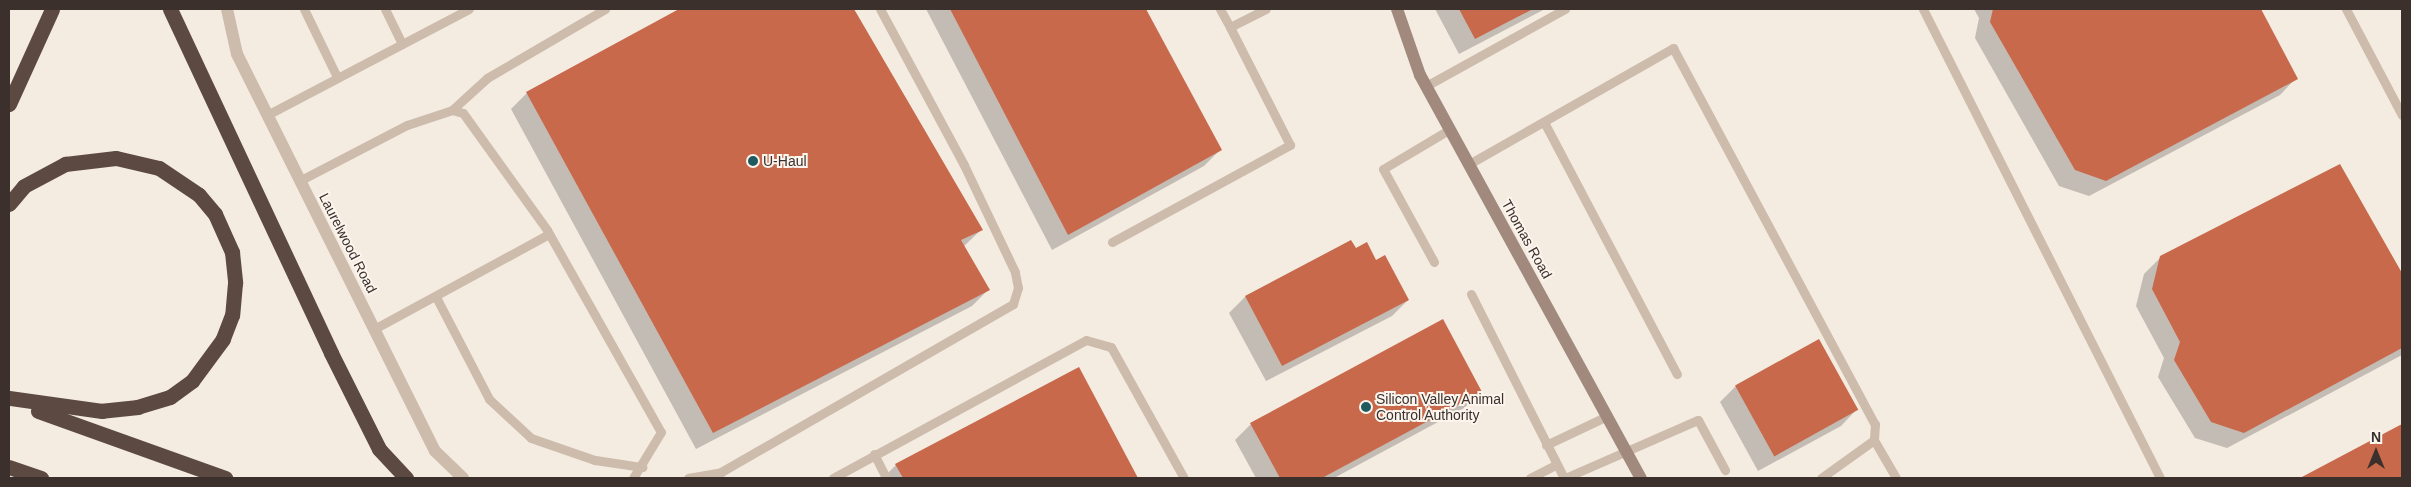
<!DOCTYPE html>
<html>
<head>
<meta charset="utf-8">
<style>
  body { margin:0 }
  #map { position:relative; width:2411px; height:487px; overflow:hidden; background:#f4ebe1; font-family:Arial,sans-serif }
  div>[style] { position:absolute }
  [style*='--x'] { left:calc(var(--x)*1px); top:calc(var(--y)*1px); width:calc(var(--w)*1px); rotate:calc(var(--a)*1deg) }
  .shadow>* { inset:0; background:#0003 }
  .building>* { inset:0; background:#c8694b; transform-origin:0 0 }
  .lane>* { height:9px; margin:-4.5px; padding:0 4.5px; transform-origin:4.5px; border-radius:4.5px; background:#cdbbac }
  .street>* { height:12px; margin:-6px; padding:0 6px; transform-origin:6px; border-radius:6px; background:#cdbbac }
  .secondary>* { height:12px; margin:-6px; padding:0 6px; transform-origin:6px; border-radius:6px; background:#a18a7d }
  .highway>* { height:15px; margin:-7.5px; padding:0 7.5px; transform-origin:7.5px; border-radius:7.5px; background:#5c4a42 }
  .dots>* { width:14px; height:14px; translate:-50% -50%; box-sizing:border-box; border:2px solid #fbf5ee; border-radius:50% }
  span { translate:-50% -50%; white-space:nowrap; text-align:center; line-height:1.15; -webkit-text-stroke:4px #fbf5ee; paint-order:stroke }
  .poi-label { font-size:14px; color:#3b302b }
  .left { translate:0 -50%; text-align:left }
  .street-label { font-size:14px; color:#3b302b }
  .frame { position:absolute; inset:0; border:10px solid #3b302b; pointer-events:none }
  .north { position:absolute; left:2351px; top:427px; width:50px; height:50px; -webkit-text-stroke:4px #fbf5ee; paint-order:stroke; rotate:0deg; font-size:14px; font-weight:700; line-height:20px; text-align:center; color:#3b302b }
  .north::after { content:''; display:block; margin:auto; width:18px; height:22px; background:#3b302b; clip-path:polygon(50% 0,100% 100%,50% 72%,0 100%) }
</style>
</head>
<body>
<div id="map">
  <div class="shadow">
    <i style="clip-path:polygon(681px 9px,853px 9px,981px 230px,963px 247px,988px 290px,972px 306px,696px 449px,511px 109px,527px 93px)"></i>
    <i style="clip-path:polygon(926px 9px,1144px 9px,1221px 149px,1204px 166px,1052px 250px)"></i>
    <i style="clip-path:polygon(1435px 9px,1545px 9px,1459px 54px)"></i>
    <i style="clip-path:polygon(1974px 9px,2259px 9px,2296px 78px,2280px 95px,2089px 196px,2059px 186px,1975px 38px,1979px 18px)"></i>
    <i style="clip-path:polygon(2340px 166px,2402px 276px,2402px 355px,2227px 448px,2195px 438px,2158px 377px,2164px 358px,2136px 306px,2144px 274px,2161px 257px)"></i>
    <i style="clip-path:polygon(1355px 250px,1376px 261px,1408px 300px,1392px 316px,1266px 381px,1229px 313px,1245px 297px)"></i>
    <i style="clip-path:polygon(1078px 368px,1137px 478px,883px 478px,896px 465px)"></i>
    <i style="clip-path:polygon(1736px 386px,1857px 409px,1841px 426px,1758px 471px,1720px 402px)"></i>
    <i style="clip-path:polygon(1481px 392px,1464px 408px,1334px 478px,1256px 478px,1235px 440px,1251px 424px)"></i>
    <i style="clip-path:polygon(2402px 426px,2402px 478px,2303px 478px)"></i>
  </div>
  <div class="building">
    <i style="clip-path:polygon(679px 9px,854px 9px,983px 230px,961px 240px,990px 290px,713px 433px,526px 92px)"></i>
    <i style="clip-path:polygon(950px 9px,1146px 9px,1222px 150px,1068px 235px)"></i>
    <i style="clip-path:polygon(1459px 9px,1533px 9px,1475px 39px)"></i>
    <i style="clip-path:polygon(1993px 9px,2261px 9px,2298px 79px,2106px 181px,2075px 170px,1990px 22px)"></i>
    <i style="clip-path:polygon(2340px 164px,2402px 273px,2402px 348px,2244px 433px,2211px 422px,2174px 360px,2180px 342px,2152px 289px,2160px 256px)"></i>
    <i style="clip-path:polygon(1351px 240px,1356px 248px,1367px 242px,1376px 260px,1385px 255px,1409px 300px,1282px 366px,1245px 296px)"></i>
    <i style="clip-path:polygon(1443px 319px,1482px 392px,1322px 478px,1280px 478px,1250px 423px)"></i>
    <i style="left:1819px;top:339px;width:81px;height:96px;rotate:61deg"></i>
    <i style="clip-path:polygon(1079px 367px,1138px 478px,903px 478px,895px 464px)"></i>
    <i style="clip-path:polygon(2402px 424px,2402px 478px,2300px 478px)"></i>
  </div>
  <div class="lane">
    <i style="--x:304;--y:9;--w:76;--a:64.1"></i>
    <i style="--x:385;--y:9;--w:39;--a:64"></i>
    <i style="--x:1220;--y:9;--w:21;--a:61"></i>
    <i style="--x:1230;--y:27;--w:40;--a:-26.6"></i>
    <i style="--x:1923;--y:9;--w:525;--a:63.19"></i>
    <i style="--x:2346;--y:9;--w:120;--a:62.2"></i>
    <i style="--x:1426;--y:86;--w:159;--a:-29"></i>
    <i style="--x:452;--y:110;--w:47;--a:-42.4"></i>
    <i style="--x:487;--y:78;--w:137;--a:-30.3"></i>
    <i style="--x:267;--y:115;--w:228;--a:-27.7"></i>
    <i style="--x:1544;--y:122;--w:285;--a:62.2"></i>
    <i style="--x:1469;--y:164;--w:235;--a:-29.6"></i>
    <i style="--x:1673;--y:48;--w:427;--a:61.8"></i>
    <i style="--x:1875;--y:424;--w:16;--a:94"></i>
    <i style="--x:1874;--y:440;--w:65;--a:144.4"></i>
    <i style="--x:299;--y:181;--w:122;--a:-27.4"></i>
    <i style="--x:407;--y:125;--w:47;--a:-18.4"></i>
    <i style="--x:452;--y:110;--w:11;--a:15"></i>
    <i style="--x:463;--y:113;--w:144;--a:54.3"></i>
    <i style="--x:547;--y:230;--w:232;--a:60.6"></i>
    <i style="--x:661;--y:432;--w:54;--a:121.3"></i>
    <i style="--x:1112;--y:242;--w:203;--a:-28.6"></i>
    <i style="--x:1290;--y:145;--w:132;--a:-117"></i>
    <i style="--x:1434;--y:262;--w:106;--a:-118.7"></i>
    <i style="--x:1383;--y:169;--w:78;--a:-30.8"></i>
    <i style="--x:1471;--y:294;--w:206;--a:63.2"></i>
    <i style="--x:436;--y:297;--w:115;--a:62.5"></i>
    <i style="--x:489;--y:399;--w:57;--a:42.9"></i>
    <i style="--x:531;--y:438;--w:68;--a:19"></i>
    <i style="--x:595;--y:460;--w:48;--a:8.5"></i>
    <i style="--x:374;--y:329;--w:199;--a:-28.5"></i>
    <i style="--x:1874;--y:440;--w:44;--a:59.9"></i>
    <i style="--x:1546;--y:445;--w:68;--a:-25.4"></i>
    <i style="--x:874;--y:454;--w:27;--a:63"></i>
    <i style="--x:688;--y:478;--w:34;--a:-10"></i>
    <i style="--x:721;--y:472;--w:337;--a:-29.9"></i>
    <i style="--x:1013;--y:304;--w:17;--a:-73"></i>
    <i style="--x:1018;--y:288;--w:16;--a:-101"></i>
    <i style="--x:1015;--y:272;--w:119;--a:-115.5"></i>
    <i style="--x:964;--y:165;--w:177;--a:-118.3"></i>
    <i style="--x:833;--y:478;--w:288;--a:-28.6"></i>
    <i style="--x:1086;--y:340;--w:26;--a:16"></i>
    <i style="--x:1111;--y:347;--w:150;--a:60.9"></i>
    <i style="--x:1530;--y:478;--w:29;--a:-27"></i>
    <i style="--x:1565;--y:478;--w:145;--a:-23.6"></i>
    <i style="--x:1698;--y:420;--w:57;--a:61.6"></i>
  </div>
  <div class="street">
    <i style="--x:227;--y:9;--w:46;--a:77.5"></i>
    <i style="--x:237;--y:54;--w:444;--a:63.5"></i>
    <i style="--x:435;--y:451;--w:39;--a:44"></i>
  </div>
  <div class="secondary">
    <i style="--x:1397;--y:9;--w:70;--a:70.8"></i>
    <i style="--x:1420;--y:75;--w:460;--a:61.3"></i>
  </div>
  <div class="highway">
    <i style="--x:170;--y:9;--w:380;--a:64.9"></i>
    <i style="--x:331;--y:353;--w:107;--a:63.4"></i>
    <i style="--x:379;--y:449;--w:40;--a:47"></i>
    <i style="--x:9;--y:104;--w:104;--a:-65.6"></i>
    <i style="--x:9;--y:204;--w:23;--a:-50"></i>
    <i style="--x:24;--y:186;--w:47;--a:-28.2"></i>
    <i style="--x:65;--y:164;--w:51;--a:-6.7"></i>
    <i style="--x:116;--y:158;--w:44;--a:13.1"></i>
    <i style="--x:159;--y:168;--w:48;--a:34"></i>
    <i style="--x:199;--y:195;--w:25;--a:50"></i>
    <i style="--x:215;--y:214;--w:42;--a:65.9"></i>
    <i style="--x:232;--y:252;--w:31;--a:84"></i>
    <i style="--x:235;--y:283;--w:32;--a:95"></i>
    <i style="--x:232;--y:315;--w:26;--a:111"></i>
    <i style="--x:223;--y:339;--w:52;--a:126.4"></i>
    <i style="--x:192;--y:381;--w:27;--a:144"></i>
    <i style="--x:170;--y:397;--w:34;--a:163"></i>
    <i style="--x:138;--y:407;--w:36;--a:174"></i>
    <i style="--x:102;--y:411;--w:94;--a:-172"></i>
    <i style="--x:38;--y:411;--w:199;--a:19.7"></i>
    <i style="--x:9;--y:467;--w:34;--a:19"></i>
  </div>
  <div class="dots">
    <i style="left:753px;top:161px;background:#1f5a5e"></i>
    <i style="left:1366px;top:407px;background:#1f5a5e"></i>
  </div>
  <div class="poi-label">
    <span class="left" style="left:763px;top:161px">U-Haul</span>
    <span class="left" style="left:1376px;top:407px">Silicon Valley Animal<br>Control Authority</span>
  </div>
  <div class="street-label">
    <span style="left:1527px;top:239px;rotate:61deg">Thomas Road</span>
    <span style="left:348px;top:243px;rotate:63deg">Laurelwood Road</span>
  </div>
  <div class="frame"></div>
  <div class="north">N</div>
</div>
</body>
</html>
